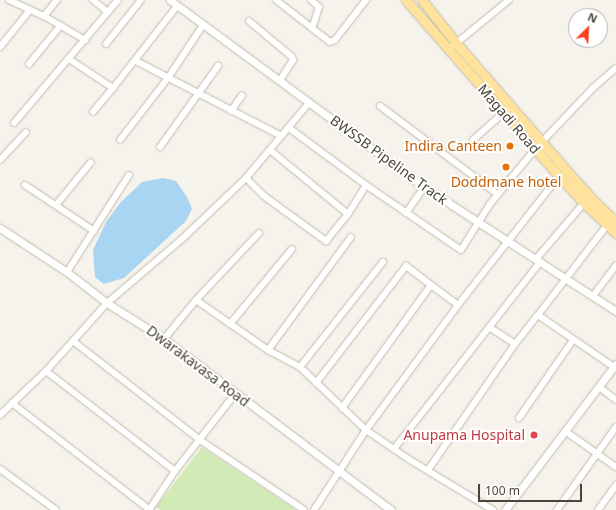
<!DOCTYPE html>
<html>
<head>
<meta charset="utf-8">
<style>
  body { margin:0 }
  #map { position:relative; width:616px; height:510px; overflow:hidden; background:#f6f3ec; font-family:"Noto Sans",sans-serif }
  div>[style] { position:absolute }
  [style*='--x'] { left:calc(var(--x)*1px); top:calc(var(--y)*1px); width:calc(var(--w)*1px); rotate:calc(var(--a)*1deg) }
  .green>* { inset:0; background:#d2eab5 }
  .water>* { inset:0; background:#a9d4f2 }
  .roads { filter:drop-shadow(0 0 1px #c2bbae) drop-shadow(0 0 1px #c2bbae) }
  .minor>* { height:6px; margin:-3px; padding:0 3px; transform-origin:3px; border-radius:3px; background:#fff }
  .tertiary>* { height:7px; margin:-3.5px; padding:0 3.5px; transform-origin:3.5px; border-radius:3.5px; background:#fff }
  .primary>* { height:9px; margin:-4.5px; padding:0 4.5px; transform-origin:4.5px; border-radius:4.5px; background:#ffe39c }
  .dots>* { width:11px; height:11px; translate:-50% -50%; box-sizing:border-box; border:2px solid #fff; border-radius:50% }
  span { translate:-50% -50%; white-space:nowrap; text-align:center; line-height:1.15; -webkit-text-stroke:4px #fff; paint-order:stroke }
  .street-label { font-size:14px; color:#4b4439 }
  .food-label { font-size:14px; color:#c56008 }
  .right { translate:-100% -50%; text-align:right }
  .health-label { font-size:14px; color:#be3a42 }
  .north { position:absolute; left:568px; top:8px; width:40px; height:40px; box-sizing:border-box; background:#fff; border:1px solid #b7b4b0; border-radius:50%; rotate:24deg; font-size:11px; font-weight:700; line-height:16px; text-align:center; color:#4b4439 }
  .north::after { content:''; display:block; margin:auto; width:14px; height:18px; background:#fc3f1d; clip-path:polygon(50% 0,100% 100%,50% 72%,0 100%) }
  .scale { position:absolute; left:478px; top:484px; width:104px; height:18px; box-sizing:border-box; border:2px solid #4b4439; border-top:0; padding-left:5px; font-size:12px; line-height:14px; white-space:nowrap; color:#4b4439; -webkit-text-stroke:3px #fff; paint-order:stroke }
</style>
</head>
<body>
<div id="map">
  <div class="green">
    <i style="clip-path:polygon(202px 447px,296px 510px,161px 510px,156px 507px)"></i>
  </div>
  <div class="water">
    <i style="clip-path:polygon(163px 178px,176px 181px,187px 197px,192px 209px,186px 221px,124px 278px,104px 284px,95px 277px,93px 250px,106px 222px,120px 203px,142px 182px)"></i>
  </div>
  <div class="roads">
    <div class="minor">
      <i style="--x:9;--y:0;--w:38;--a:25"></i>
      <i style="--x:44;--y:16;--w:48;--a:30.3"></i>
      <i style="--x:93;--y:0;--w:19;--a:39"></i>
      <i style="--x:276;--y:0;--w:68;--a:37.9"></i>
      <i style="--x:330;--y:42;--w:5;--a:-22"></i>
      <i style="--x:335;--y:40;--w:51;--a:-52.2"></i>
      <i style="--x:311;--y:0;--w:11;--a:41"></i>
      <i style="--x:319;--y:7;--w:22;--a:108"></i>
      <i style="--x:44;--y:16;--w:21;--a:-51"></i>
      <i style="--x:249;--y:21;--w:56;--a:39.9"></i>
      <i style="--x:292;--y:57;--w:3;--a:72"></i>
      <i style="--x:293;--y:60;--w:24;--a:123"></i>
      <i style="--x:106;--y:44;--w:56;--a:-51.5"></i>
      <i style="--x:454;--y:45;--w:71;--a:-39.3"></i>
      <i style="--x:0;--y:47;--w:48;--a:-51"></i>
      <i style="--x:69;--y:59;--w:53;--a:33.4"></i>
      <i style="--x:113;--y:88;--w:31;--a:130"></i>
      <i style="--x:136;--y:61;--w:163;--a:27.3"></i>
      <i style="--x:29;--y:64;--w:50;--a:-50.6"></i>
      <i style="--x:113;--y:88;--w:104;--a:-52"></i>
      <i style="--x:380;--y:106;--w:146;--a:36.9"></i>
      <i style="--x:231;--y:111;--w:19;--a:-55"></i>
      <i style="--x:14;--y:123;--w:161;--a:-49.8"></i>
      <i style="--x:289;--y:128;--w:96;--a:36.5"></i>
      <i style="--x:366;--y:185;--w:115;--a:34.4"></i>
      <i style="--x:461;--y:250;--w:54;--a:-57.8"></i>
      <i style="--x:490;--y:204;--w:71;--a:-50.7"></i>
      <i style="--x:535;--y:149;--w:84;--a:-46.4"></i>
      <i style="--x:593;--y:88;--w:30;--a:-41"></i>
      <i style="--x:120;--y:140;--w:78;--a:-52.3"></i>
      <i style="--x:168;--y:78;--w:64;--a:-56.6"></i>
      <i style="--x:473;--y:140;--w:51;--a:-41.8"></i>
      <i style="--x:160;--y:147;--w:100;--a:-54.4"></i>
      <i style="--x:270;--y:150;--w:101;--a:39.4"></i>
      <i style="--x:0;--y:160;--w:38;--a:-47"></i>
      <i style="--x:246;--y:178;--w:25;--a:45"></i>
      <i style="--x:264;--y:196;--w:77;--a:36"></i>
      <i style="--x:326;--y:241;--w:35;--a:-51"></i>
      <i style="--x:348;--y:214;--w:34;--a:-58"></i>
      <i style="--x:25;--y:185;--w:83;--a:33.7"></i>
      <i style="--x:56;--y:205;--w:55;--a:-50.9"></i>
      <i style="--x:406;--y:213;--w:32;--a:-55"></i>
      <i style="--x:536;--y:259;--w:74;--a:-49.4"></i>
      <i style="--x:67;--y:272;--w:115;--a:-57.4"></i>
      <i style="--x:593;--y:296;--w:38;--a:-53"></i>
      <i style="--x:196;--y:300;--w:92;--a:-46.8"></i>
      <i style="--x:538;--y:315;--w:113;--a:-52.5"></i>
      <i style="--x:230;--y:324;--w:97;--a:-50.4"></i>
      <i style="--x:489;--y:327;--w:31;--a:33"></i>
      <i style="--x:164;--y:339;--w:50;--a:-50.6"></i>
      <i style="--x:196;--y:300;--w:88;--a:34.8"></i>
      <i style="--x:268;--y:350;--w:36;--a:28"></i>
      <i style="--x:300;--y:367;--w:91;--a:43.7"></i>
      <i style="--x:366;--y:430;--w:53;--a:34.3"></i>
      <i style="--x:410;--y:460;--w:97;--a:31.1"></i>
      <i style="--x:73;--y:341;--w:161;--a:37.9"></i>
      <i style="--x:200;--y:440;--w:125;--a:33.9"></i>
      <i style="--x:268;--y:350;--w:140;--a:-53.7"></i>
      <i style="--x:300;--y:367;--w:134;--a:-51.7"></i>
      <i style="--x:46;--y:371;--w:163;--a:37.8"></i>
      <i style="--x:316;--y:383;--w:148;--a:-52.4"></i>
      <i style="--x:406;--y:266;--w:65;--a:36.9"></i>
      <i style="--x:599;--y:387;--w:21;--a:37"></i>
      <i style="--x:12;--y:403;--w:175;--a:37.8"></i>
      <i style="--x:342;--y:408;--w:152;--a:-54.1"></i>
      <i style="--x:0;--y:415;--w:64;--a:-43.7"></i>
      <i style="--x:46;--y:371;--w:91;--a:-48.1"></i>
      <i style="--x:107;--y:303;--w:99;--a:-40.5"></i>
      <i style="--x:182;--y:239;--w:88;--a:-43.6"></i>
      <i style="--x:246;--y:178;--w:98;--a:-50"></i>
      <i style="--x:519;--y:418;--w:95;--a:-55.3"></i>
      <i style="--x:565;--y:431;--w:62;--a:35.2"></i>
      <i style="--x:394;--y:449;--w:237;--a:-52"></i>
      <i style="--x:0;--y:469;--w:69;--a:36.2"></i>
      <i style="--x:428;--y:470;--w:153;--a:-55.4"></i>
      <i style="--x:515;--y:344;--w:37;--a:-52"></i>
      <i style="--x:538;--y:315;--w:92;--a:34.4"></i>
      <i style="--x:149;--y:510;--w:47;--a:-56.3"></i>
      <i style="--x:175;--y:471;--w:98;--a:-52.1"></i>
      <i style="--x:314;--y:510;--w:95;--a:-57"></i>
      <i style="--x:366;--y:430;--w:155;--a:-53.6"></i>
      <i style="--x:458;--y:305;--w:164;--a:-51.9"></i>
      <i style="--x:557;--y:510;--w:102;--a:-54.6"></i>
      <i style="--x:598;--y:510;--w:31;--a:-54"></i>
    </div>
    <div class="tertiary">
      <i style="--x:170;--y:0;--w:315;--a:36.4"></i>
      <i style="--x:424;--y:187;--w:229;--a:32.9"></i>
      <i style="--x:0;--y:228;--w:80;--a:33.3"></i>
      <i style="--x:67;--y:272;--w:51;--a:37.8"></i>
      <i style="--x:107;--y:303;--w:67;--a:32.3"></i>
      <i style="--x:164;--y:339;--w:284;--a:37"></i>
      <i style="--x:505;--y:510;--w:183;--a:-52.8"></i>
    </div>
    <div class="primary">
      <i style="--x:406;--y:0;--w:233;--a:49"></i>
      <i style="--x:559;--y:176;--w:37;--a:47"></i>
      <i style="--x:584;--y:203;--w:44;--a:43.2"></i>
      <i style="--x:422;--y:0;--w:55;--a:51.7"></i>
      <i style="--x:456;--y:43;--w:168;--a:49.1"></i>
      <i style="--x:566;--y:170;--w:39;--a:48"></i>
      <i style="--x:592;--y:199;--w:33;--a:44"></i>
    </div>
  </div>
  <div class="dots">
    <i style="left:510px;top:146px;background:#e8710a"></i>
    <i style="left:506px;top:167px;background:#e8710a"></i>
    <i style="left:534px;top:435px;background:#e0444e"></i>
  </div>
  <div class="street-label">
    <span style="left:509px;top:119px;rotate:49deg">Magadi Road</span>
    <span style="left:389px;top:160px;rotate:36deg">BWSSB Pipeline Track</span>
    <span style="left:198px;top:366px;rotate:37deg">Dwarakavasa Road</span>
  </div>
  <div class="food-label">
    <span class="right" style="left:502px;top:146px">Indira Canteen</span>
    <span style="left:506px;top:182px">Doddmane hotel</span>
  </div>
  <div class="health-label">
    <span class="right" style="left:525px;top:435px">Anupama Hospital</span>
  </div>
  <div class="north">N</div>
  <div class="scale">100 m</div>
</div>
</body>
</html>
